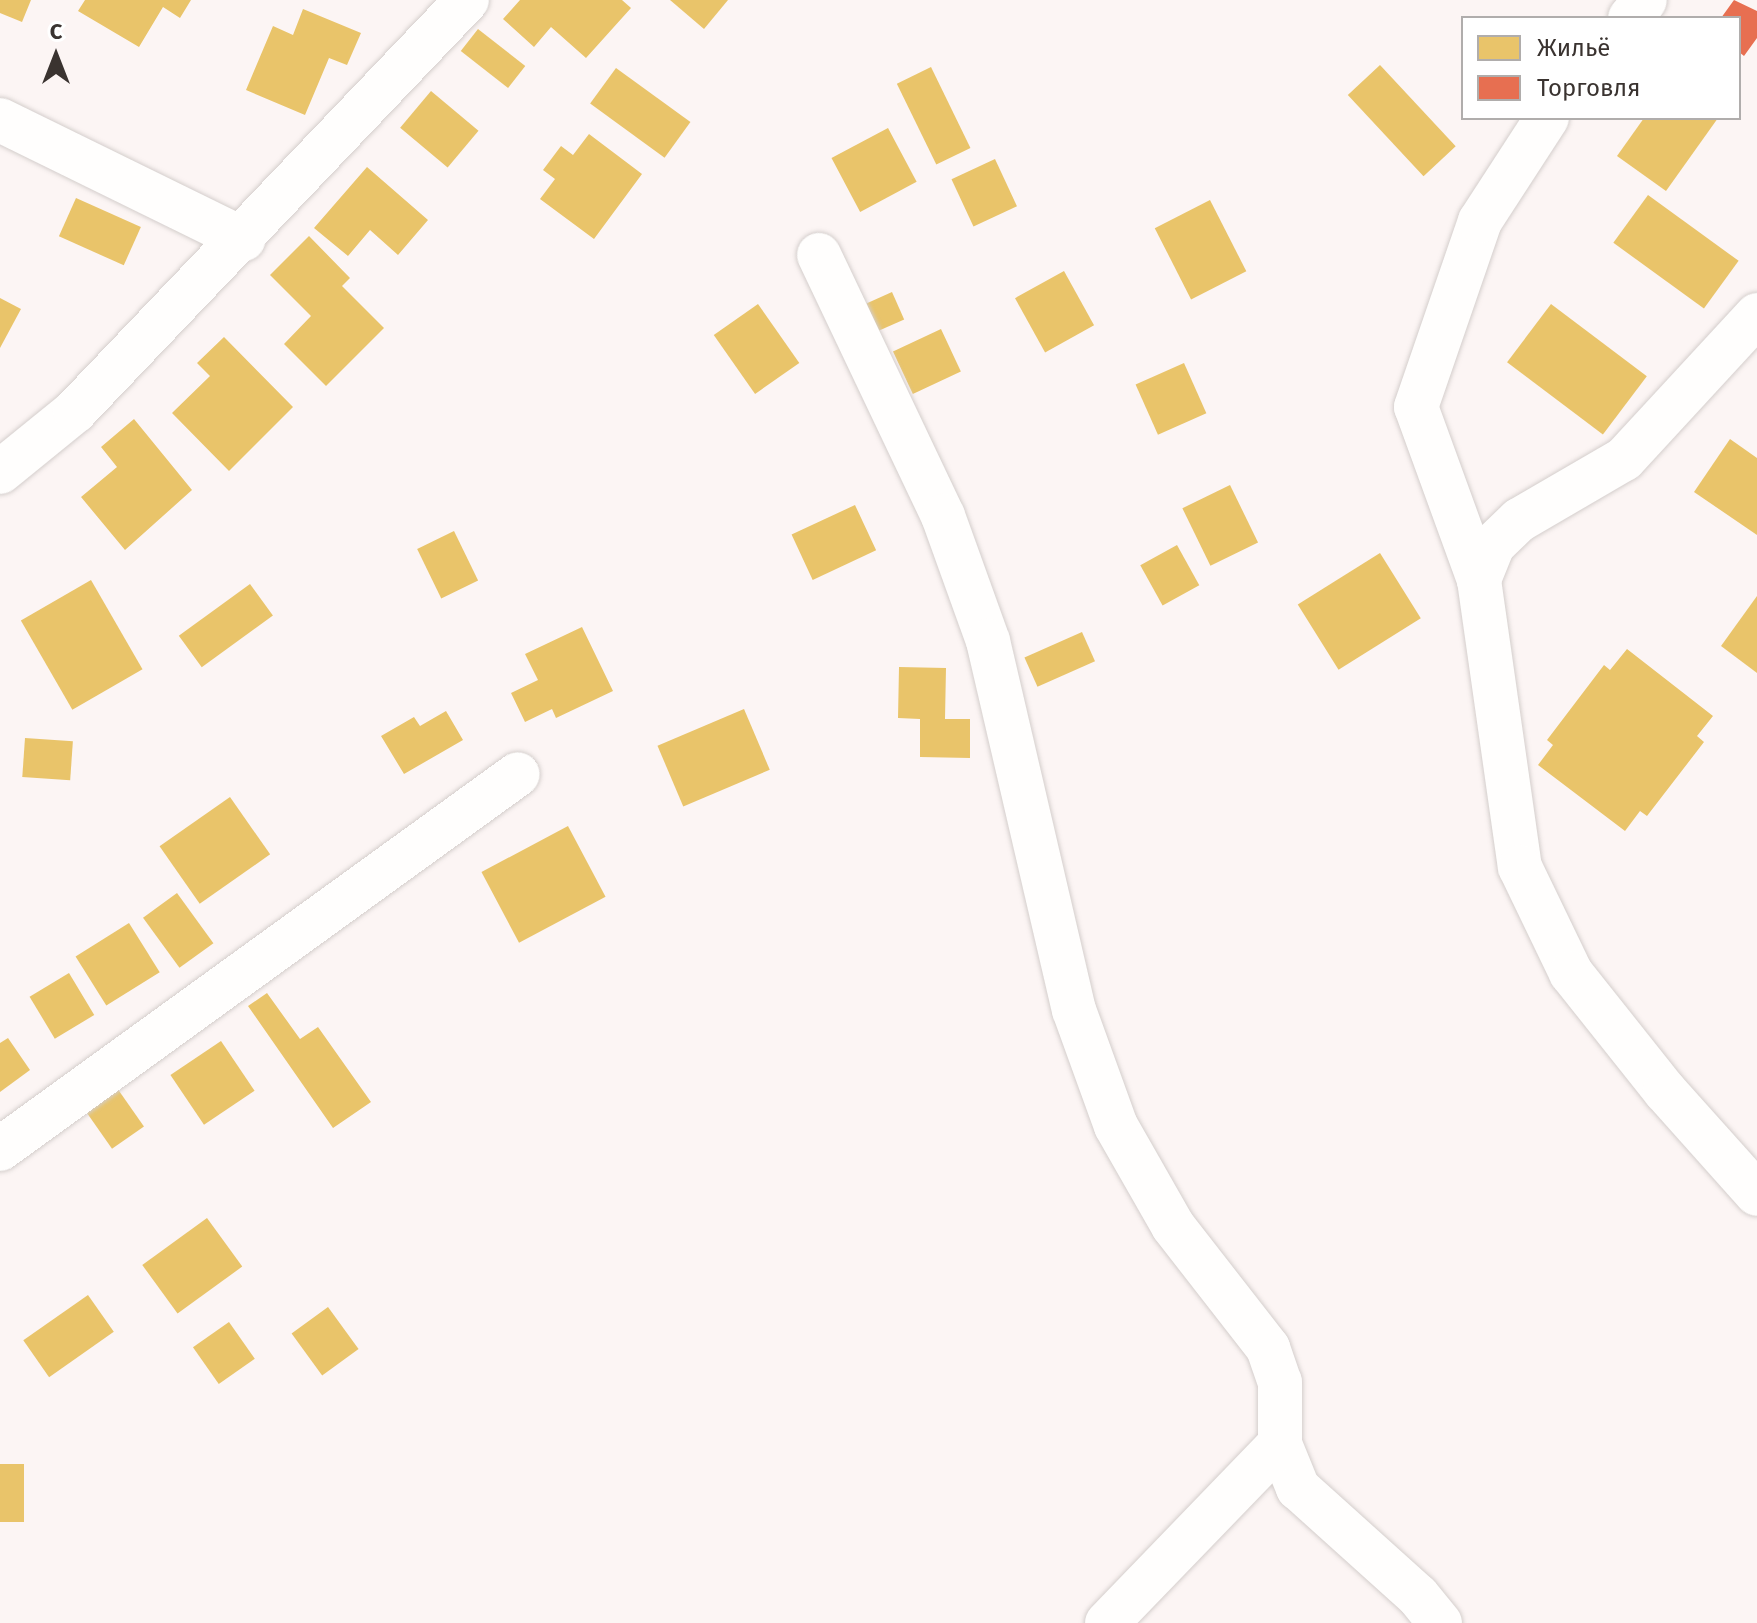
<!DOCTYPE html>
<html>
<head>
<meta charset="utf-8">
<style>
  body { margin:0 }
  #map { position:relative; width:1757px; height:1623px; overflow:hidden; background:#fcf5f4; font-family:"Fira Sans",sans-serif }
  div>[style] { position:absolute }
  [style*='--x'] { left:calc(var(--x)*1px); top:calc(var(--y)*1px); width:calc(var(--w)*1px); rotate:calc(var(--a)*1deg) }
  .homes>* { inset:0; background:#e9c46a; transform-origin:0 0 }
  .shops>* { inset:0; background:#e76f51 }
  .roads { filter:drop-shadow(0 0 2px #d4cecc) drop-shadow(0 0 2px #d4cecc) }
  .minor>* { height:44px; margin:-22px; padding:0 22px; transform-origin:22px; border-radius:22px; background:#fffefd }
  span { translate:-50% -50%; white-space:nowrap; text-align:center; line-height:1.15; -webkit-text-stroke:8px #fff; paint-order:stroke }
  .legend { position:absolute; left:1461px; top:16px; width:280px; height:104px; box-sizing:border-box; background:#fff; border:2px solid #b0adac; margin:0; padding:10px 14px; list-style:none; font-size:24px; color:#3a3330 }
  .legend li { display:flex; align-items:center; gap:16px; height:40px }
  .legend b { width:40px; border:2px solid #b0adac }
  .north { position:absolute; left:16px; top:16px; width:80px; height:80px; -webkit-text-stroke:6px #fff; paint-order:stroke; rotate:0deg; font-size:22px; font-weight:700; line-height:32px; text-align:center; color:#3a3330 }
  .north::after { content:''; display:block; margin:auto; width:28px; height:36px; background:#3a3330; clip-path:polygon(50% 0,100% 100%,50% 72%,0 100%) }
</style>
</head>
<body>
<div id="map">
  <div class="homes">
    <i style="clip-path:polygon(0 0,31px 0,22px 22px,0 13px)"></i>
    <i style="clip-path:polygon(85px 0,191px 0,180px 18px,163px 7px,139px 47px,78px 11px)"></i>
    <i style="clip-path:polygon(520px 0,622px 0,631px 8px,586px 58px,551px 27px,534px 47px,503px 19px)"></i>
    <i style="clip-path:polygon(670px 0,728px 0,704px 29px)"></i>
    <i style="clip-path:polygon(303px 9px,361px 33px,347px 65px,329px 58px,305px 115px,246px 90px,273px 26px,293px 35px)"></i>
    <i style="left:478px;top:29px;width:60px;height:28px;rotate:38deg"></i>
    <i style="left:1380px;top:65px;width:111px;height:44px;rotate:47deg"></i>
    <i style="left:931px;top:67px;width:90px;height:38px;rotate:64deg"></i>
    <i style="left:616px;top:68px;width:92px;height:44px;rotate:36deg"></i>
    <i style="left:431px;top:91px;width:62px;height:48px;rotate:40deg"></i>
    <i style="clip-path:polygon(1644px 118px,1718px 118px,1666px 191px,1617px 156px)"></i>
    <i style="left:888px;top:128px;width:61px;height:64px;rotate:62deg"></i>
    <i style="clip-path:polygon(589px 134px,642px 174px,594px 239px,540px 199px,555px 179px,543px 170px,561px 146px,573px 155px)"></i>
    <i style="left:995px;top:159px;width:52px;height:48px;rotate:65deg"></i>
    <i style="clip-path:polygon(367px 167px,428px 220px,398px 255px,370px 230px,348px 256px,314px 228px)"></i>
    <i style="left:1648px;top:195px;width:112px;height:59px;rotate:36deg"></i>
    <i style="left:76px;top:198px;width:71px;height:42px;rotate:24deg"></i>
    <i style="left:1210px;top:200px;width:80px;height:62px;rotate:63deg"></i>
    <i style="clip-path:polygon(309px 236px,350px 278px,342px 286px,384px 328px,326px 386px,284px 344px,311px 316px,270px 275px)"></i>
    <i style="left:1064px;top:271px;width:62px;height:56px;rotate:61deg"></i>
    <i style="left:892px;top:292px;width:30px;height:28px;rotate:66deg"></i>
    <i style="clip-path:polygon(0 298px,21px 309px,0 348px)"></i>
    <i style="left:758px;top:304px;width:72px;height:54px;rotate:55deg"></i>
    <i style="left:1551px;top:304px;width:120px;height:73px;rotate:37deg"></i>
    <i style="left:941px;top:329px;width:47px;height:53px;rotate:65deg"></i>
    <i style="clip-path:polygon(224px 337px,293px 407px,229px 471px,172px 413px,210px 376px,197px 363px)"></i>
    <i style="left:1184px;top:363px;width:55px;height:53px;rotate:66deg"></i>
    <i style="clip-path:polygon(134px 419px,192px 490px,125px 550px,81px 497px,117px 467px,101px 447px)"></i>
    <i style="clip-path:polygon(1730px 439px,1757px 458px,1757px 535px,1694px 492px)"></i>
    <i style="left:1230px;top:485px;width:64px;height:53px;rotate:64deg"></i>
    <i style="left:855px;top:505px;width:50px;height:70px;rotate:65deg"></i>
    <i style="left:454px;top:531px;width:55px;height:41px;rotate:64deg"></i>
    <i style="left:1177px;top:545px;width:46px;height:42px;rotate:61deg"></i>
    <i style="left:1380px;top:553px;width:77px;height:97px;rotate:58deg"></i>
    <i style="left:91px;top:580px;width:103px;height:81px;rotate:60deg"></i>
    <i style="left:250px;top:584px;width:39px;height:88px;rotate:54deg"></i>
    <i style="clip-path:polygon(1757px 596px,1757px 673px,1721px 646px)"></i>
    <i style="clip-path:polygon(582px 627px,613px 691px,556px 718px,552px 709px,525px 722px,511px 693px,538px 680px,525px 654px)"></i>
    <i style="left:1082px;top:632px;width:32px;height:63px;rotate:66deg"></i>
    <i style="clip-path:polygon(1627px 649px,1713px 716px,1697px 736px,1704px 742px,1647px 816px,1640px 811px,1625px 831px,1538px 765px,1553px 745px,1547px 740px,1604px 665px,1610px 670px)"></i>
    <i style="clip-path:polygon(899px 667px,946px 668px,945px 719px,970px 719px,970px 758px,920px 757px,920px 719px,898px 718px)"></i>
    <i style="left:744px;top:709px;width:66px;height:94px;rotate:67deg"></i>
    <i style="clip-path:polygon(446px 711px,463px 740px,404px 774px,381px 736px,414px 717px,420px 726px)"></i>
    <i style="left:25px;top:738px;width:48px;height:39px;rotate:4deg"></i>
    <i style="left:230px;top:797px;width:70px;height:86px;rotate:55deg"></i>
    <i style="left:568px;top:826px;width:80px;height:98px;rotate:62deg"></i>
    <i style="left:177px;top:893px;width:62px;height:42px;rotate:54deg"></i>
    <i style="left:129px;top:923px;width:58px;height:63px;rotate:58deg"></i>
    <i style="left:69px;top:973px;width:49px;height:46px;rotate:59deg"></i>
    <i style="clip-path:polygon(267px 993px,300px 1039px,318px 1027px,371px 1102px,333px 1128px,248px 1006px)"></i>
    <i style="clip-path:polygon(8px 1038px,30px 1070px,0 1092px,0 1043px)"></i>
    <i style="left:221px;top:1041px;width:60px;height:61px;rotate:56deg"></i>
    <i style="left:117px;top:1088px;width:47px;height:39px;rotate:55deg"></i>
    <i style="left:207px;top:1218px;width:60px;height:80px;rotate:54deg"></i>
    <i style="left:88px;top:1295px;width:45px;height:79px;rotate:55deg"></i>
    <i style="left:328px;top:1307px;width:52px;height:45px;rotate:54deg"></i>
    <i style="left:229px;top:1322px;width:45px;height:44px;rotate:55deg"></i>
    <i style="left:0;top:1464px;width:24px;height:58px"></i>
  </div>
  <div class="shops">
    <i style="clip-path:polygon(1734px 0,1757px 11px,1757px 38px,1744px 56px,1739px 52px,1739px 18px,1721px 18px)"></i>
  </div>
  <div class="roads">
    <div class="minor">
      <i style="--x:1630;--y:18;--w:23;--a:-50"></i>
      <i style="--x:0;--y:120;--w:271;--a:26.1"></i>
      <i style="--x:819;--y:255;--w:289;--a:64.6"></i>
      <i style="--x:943;--y:516;--w:133;--a:70.2"></i>
      <i style="--x:988;--y:641;--w:379;--a:76.9"></i>
      <i style="--x:1074;--y:1010;--w:123;--a:70.1"></i>
      <i style="--x:1116;--y:1126;--w:115;--a:60.3"></i>
      <i style="--x:1173;--y:1226;--w:155;--a:52.1"></i>
      <i style="--x:1268;--y:1348;--w:36;--a:71"></i>
      <i style="--x:1280;--y:1382;--w:62;--a:90"></i>
      <i style="--x:1280;--y:1444;--w:48;--a:67.8"></i>
      <i style="--x:1298;--y:1488;--w:161;--a:42"></i>
      <i style="--x:1418;--y:1596;--w:35;--a:51"></i>
      <i style="--x:1757;--y:315;--w:196;--a:132.7"></i>
      <i style="--x:1624;--y:459;--w:121;--a:149.8"></i>
      <i style="--x:1519;--y:520;--w:36;--a:136"></i>
      <i style="--x:1493;--y:545;--w:38;--a:112"></i>
      <i style="--x:1479;--y:580;--w:290;--a:81.9"></i>
      <i style="--x:1520;--y:867;--w:118;--a:64.3"></i>
      <i style="--x:1571;--y:973;--w:151;--a:51.5"></i>
      <i style="--x:1665;--y:1091;--w:138;--a:48.2"></i>
      <i style="--x:0;--y:472;--w:97;--a:-39.1"></i>
      <i style="--x:75;--y:411;--w:568;--a:-46.36"></i>
      <i style="--x:1479;--y:580;--w:184;--a:-110"></i>
      <i style="--x:1416;--y:407;--w:197;--a:-71"></i>
      <i style="--x:1480;--y:221;--w:123;--a:-57"></i>
      <i style="--x:0;--y:1149;--w:639;--a:-35.9"></i>
      <i style="--x:1107;--y:1623;--w:249;--a:-46"></i>
    </div>
  </div>
  <ul class="legend">
  <li><b style="height:22px;background:#e9c46a"></b>Жильё</li>
  <li><b style="height:22px;background:#e76f51"></b>Торговля</li>
  </ul>
  <div class="north">С</div>
</div>
</body>
</html>
